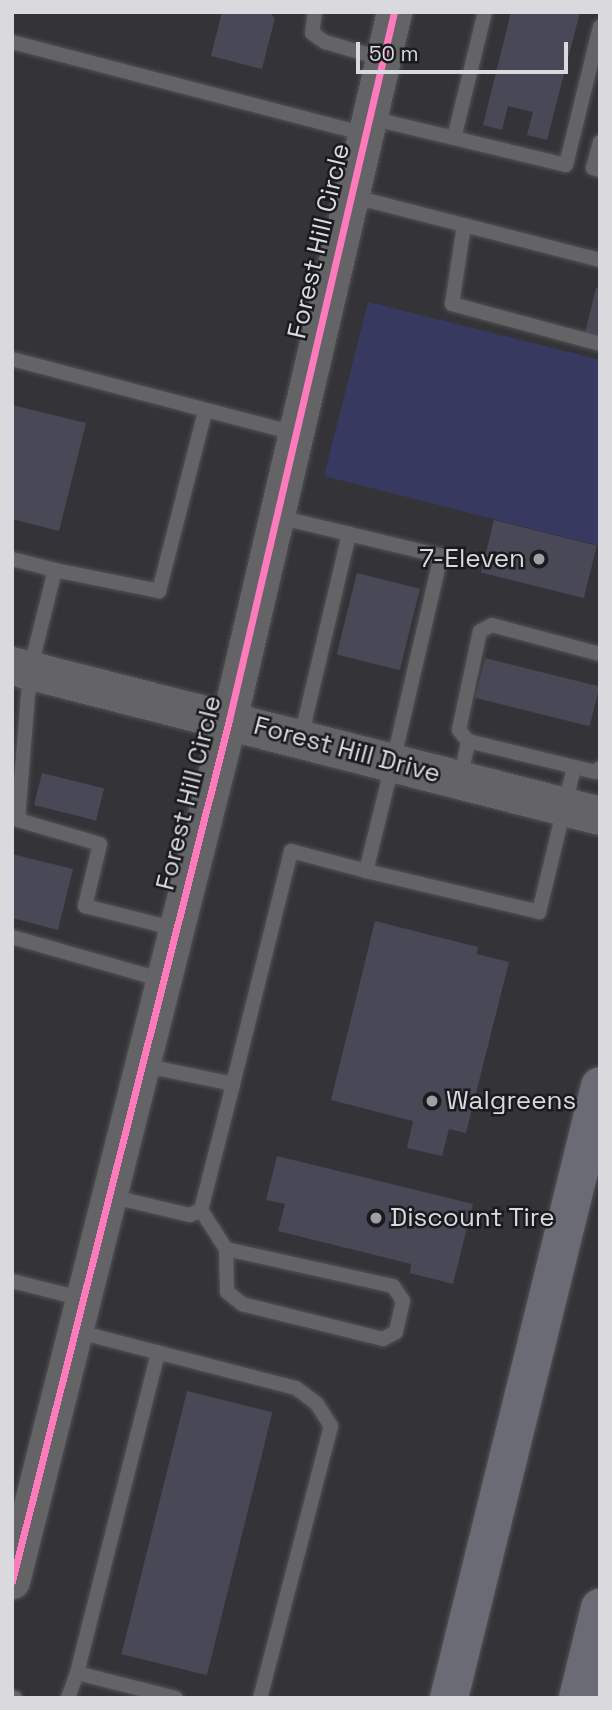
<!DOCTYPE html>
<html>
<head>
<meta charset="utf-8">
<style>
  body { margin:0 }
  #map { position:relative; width:612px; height:1710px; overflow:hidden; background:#343438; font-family:"Space Grotesk",sans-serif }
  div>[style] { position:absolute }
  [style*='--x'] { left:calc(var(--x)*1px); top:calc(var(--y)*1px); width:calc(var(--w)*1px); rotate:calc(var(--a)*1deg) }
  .green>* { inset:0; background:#373960 }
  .building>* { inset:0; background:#484857; transform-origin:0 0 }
  .roads { filter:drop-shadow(0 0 2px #525255) drop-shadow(0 0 2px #525255) }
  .service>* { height:14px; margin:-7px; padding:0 7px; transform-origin:7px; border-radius:7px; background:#646467 }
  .tertiary>* { height:35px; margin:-17.5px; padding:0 17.5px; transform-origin:17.5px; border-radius:17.5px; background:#646467 }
  .secondary>* { height:38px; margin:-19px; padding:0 19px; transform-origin:19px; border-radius:19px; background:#646467 }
  .motorway>* { height:38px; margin:-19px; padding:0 19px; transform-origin:19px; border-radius:19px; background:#6a6b75 }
  .cycleway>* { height:7px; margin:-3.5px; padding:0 3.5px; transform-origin:3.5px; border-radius:3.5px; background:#fd7abc }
  .dots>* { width:19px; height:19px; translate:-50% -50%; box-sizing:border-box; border:4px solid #1a1b1e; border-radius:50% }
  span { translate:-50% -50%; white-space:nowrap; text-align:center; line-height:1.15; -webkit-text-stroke:5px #1a1b1e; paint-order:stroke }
  .street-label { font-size:26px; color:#d9d9de }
  .poi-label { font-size:26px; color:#d9d9de }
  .right { translate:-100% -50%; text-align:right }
  .left { translate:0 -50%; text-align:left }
  .frame { position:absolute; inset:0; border:14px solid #d9d9de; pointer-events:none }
  .scale { position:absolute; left:356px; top:42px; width:212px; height:32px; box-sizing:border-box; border:4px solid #d9d9de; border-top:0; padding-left:9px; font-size:21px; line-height:24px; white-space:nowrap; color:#d9d9de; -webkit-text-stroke:5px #1a1b1e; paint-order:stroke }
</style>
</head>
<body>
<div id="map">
  <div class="green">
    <i style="clip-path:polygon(368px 302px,600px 360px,600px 546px,324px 476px)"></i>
  </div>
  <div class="building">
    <i style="clip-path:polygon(222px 12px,269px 12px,275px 18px,262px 69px,211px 56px)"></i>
    <i style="clip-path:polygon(511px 12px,580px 12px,547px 140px,527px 135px,533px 112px,508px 106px,502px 130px,483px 125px)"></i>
    <i style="clip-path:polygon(596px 288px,600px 289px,600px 337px,585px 333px)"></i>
    <i style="clip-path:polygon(12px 405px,86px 423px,59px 531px,12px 519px)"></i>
    <i style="left:494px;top:520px;width:106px;height:54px;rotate:14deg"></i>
    <i style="left:357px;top:573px;width:65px;height:84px;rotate:14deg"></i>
    <i style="left:485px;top:658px;width:118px;height:41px;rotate:14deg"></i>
    <i style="left:42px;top:773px;width:64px;height:33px;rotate:14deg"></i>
    <i style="clip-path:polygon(12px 854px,73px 869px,58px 930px,12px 918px)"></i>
    <i style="clip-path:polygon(375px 921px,478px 947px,477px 954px,509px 962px,466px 1133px,449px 1129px,442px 1156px,407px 1148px,413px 1121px,331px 1100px)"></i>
    <i style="clip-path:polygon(277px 1156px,473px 1204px,453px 1284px,410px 1273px,411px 1264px,278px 1231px,285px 1204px,266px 1200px)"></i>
    <i style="left:187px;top:1391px;width:88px;height:271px;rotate:14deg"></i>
  </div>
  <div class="roads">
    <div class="service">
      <i style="--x:315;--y:12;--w:21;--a:98"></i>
      <i style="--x:312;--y:33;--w:16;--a:35"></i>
      <i style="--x:325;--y:42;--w:60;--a:16.3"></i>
      <i style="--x:12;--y:42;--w:366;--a:14.6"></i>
      <i style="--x:370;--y:118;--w:86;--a:13.4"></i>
      <i style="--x:454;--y:138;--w:130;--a:-76.2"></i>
      <i style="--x:454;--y:138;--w:115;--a:13.6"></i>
      <i style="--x:566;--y:165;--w:142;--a:-76.2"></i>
      <i style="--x:600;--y:142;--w:27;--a:105"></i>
      <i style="--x:593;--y:168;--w:7;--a:16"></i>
      <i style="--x:351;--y:196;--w:257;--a:14.4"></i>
      <i style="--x:464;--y:225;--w:80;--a:98.6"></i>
      <i style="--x:452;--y:304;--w:153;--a:15.1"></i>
      <i style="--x:12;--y:359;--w:293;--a:14.7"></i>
      <i style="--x:12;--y:559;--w:44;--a:14.3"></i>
      <i style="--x:55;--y:570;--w:103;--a:104"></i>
      <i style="--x:30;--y:670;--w:150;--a:94.6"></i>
      <i style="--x:18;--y:820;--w:85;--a:16.3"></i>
      <i style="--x:100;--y:844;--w:64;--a:103.6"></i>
      <i style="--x:85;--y:906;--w:94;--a:14.2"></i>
      <i style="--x:55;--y:570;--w:106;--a:11.4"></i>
      <i style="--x:159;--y:591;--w:185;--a:-75.6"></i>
      <i style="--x:600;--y:654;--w:112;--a:-165"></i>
      <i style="--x:492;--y:625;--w:13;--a:153"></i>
      <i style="--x:480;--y:631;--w:101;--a:102"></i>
      <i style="--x:459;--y:730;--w:14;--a:51"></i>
      <i style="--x:468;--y:741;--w:131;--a:13.7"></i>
      <i style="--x:595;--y:772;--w:6;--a:-39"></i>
      <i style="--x:301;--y:737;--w:209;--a:-76.7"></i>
      <i style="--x:460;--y:780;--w:40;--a:-78"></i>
      <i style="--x:366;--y:871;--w:178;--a:13.3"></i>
      <i style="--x:539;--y:912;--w:149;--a:-76.4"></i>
      <i style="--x:12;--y:937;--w:157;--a:15.9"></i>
      <i style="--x:142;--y:1065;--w:93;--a:11.8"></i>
      <i style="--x:233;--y:1084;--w:240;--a:-76"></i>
      <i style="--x:291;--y:851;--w:78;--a:14.9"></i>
      <i style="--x:366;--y:871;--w:112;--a:-76.1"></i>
      <i style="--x:393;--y:762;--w:212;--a:-76.9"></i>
      <i style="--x:441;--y:556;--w:168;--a:-166.5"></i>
      <i style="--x:109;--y:1196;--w:83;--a:13.2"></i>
      <i style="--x:190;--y:1215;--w:12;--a:-24"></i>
      <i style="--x:201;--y:1210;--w:130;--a:-75.7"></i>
      <i style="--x:201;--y:1210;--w:46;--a:57.3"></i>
      <i style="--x:226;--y:1249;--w:171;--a:12.5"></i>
      <i style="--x:393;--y:1286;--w:18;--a:56"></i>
      <i style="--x:403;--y:1301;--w:32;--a:103"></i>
      <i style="--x:396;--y:1332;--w:15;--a:152"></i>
      <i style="--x:383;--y:1339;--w:145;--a:-166.1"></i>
      <i style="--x:242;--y:1304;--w:19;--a:-141"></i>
      <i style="--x:227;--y:1292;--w:43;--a:-91.3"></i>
      <i style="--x:12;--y:1281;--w:73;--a:14.2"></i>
      <i style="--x:75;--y:1331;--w:228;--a:14.5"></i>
      <i style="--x:296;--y:1388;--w:26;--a:37"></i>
      <i style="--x:317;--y:1404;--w:26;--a:58"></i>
      <i style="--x:331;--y:1426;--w:281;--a:104.6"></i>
      <i style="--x:77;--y:1673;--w:331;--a:-75.8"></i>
      <i style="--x:12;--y:1697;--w:3;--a:18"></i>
      <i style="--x:68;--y:1698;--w:27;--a:-70"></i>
      <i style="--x:77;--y:1673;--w:102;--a:14.2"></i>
    </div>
    <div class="tertiary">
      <i style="--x:12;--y:1581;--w:888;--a:-75.85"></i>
      <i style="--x:229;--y:720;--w:727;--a:-76.88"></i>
    </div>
    <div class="secondary">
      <i style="--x:12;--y:666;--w:607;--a:14.31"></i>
    </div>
    <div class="motorway">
      <i style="--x:449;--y:1698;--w:630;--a:-76.14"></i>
      <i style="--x:578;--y:1698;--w:93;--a:-76.3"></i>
    </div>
  </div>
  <div class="cycleway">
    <i style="--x:12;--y:1581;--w:888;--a:-75.85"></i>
    <i style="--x:229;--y:720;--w:727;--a:-76.88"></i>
  </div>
  <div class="dots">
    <i style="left:539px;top:559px;background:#9f9fa4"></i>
    <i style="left:432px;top:1101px;background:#9f9fa4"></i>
    <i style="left:376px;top:1218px;background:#9f9fa4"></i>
  </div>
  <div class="street-label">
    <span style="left:319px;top:241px;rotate:-77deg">Forest Hill Circle</span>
    <span style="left:347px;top:750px;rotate:15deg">Forest Hill Drive</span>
    <span style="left:189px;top:793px;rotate:-76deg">Forest Hill Circle</span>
  </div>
  <div class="poi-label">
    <span class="right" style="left:525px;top:559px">7-Eleven</span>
    <span class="left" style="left:446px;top:1101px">Walgreens</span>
    <span class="left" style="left:390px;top:1218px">Discount Tire</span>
  </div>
  <div class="frame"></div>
  <div class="scale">50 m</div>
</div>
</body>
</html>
